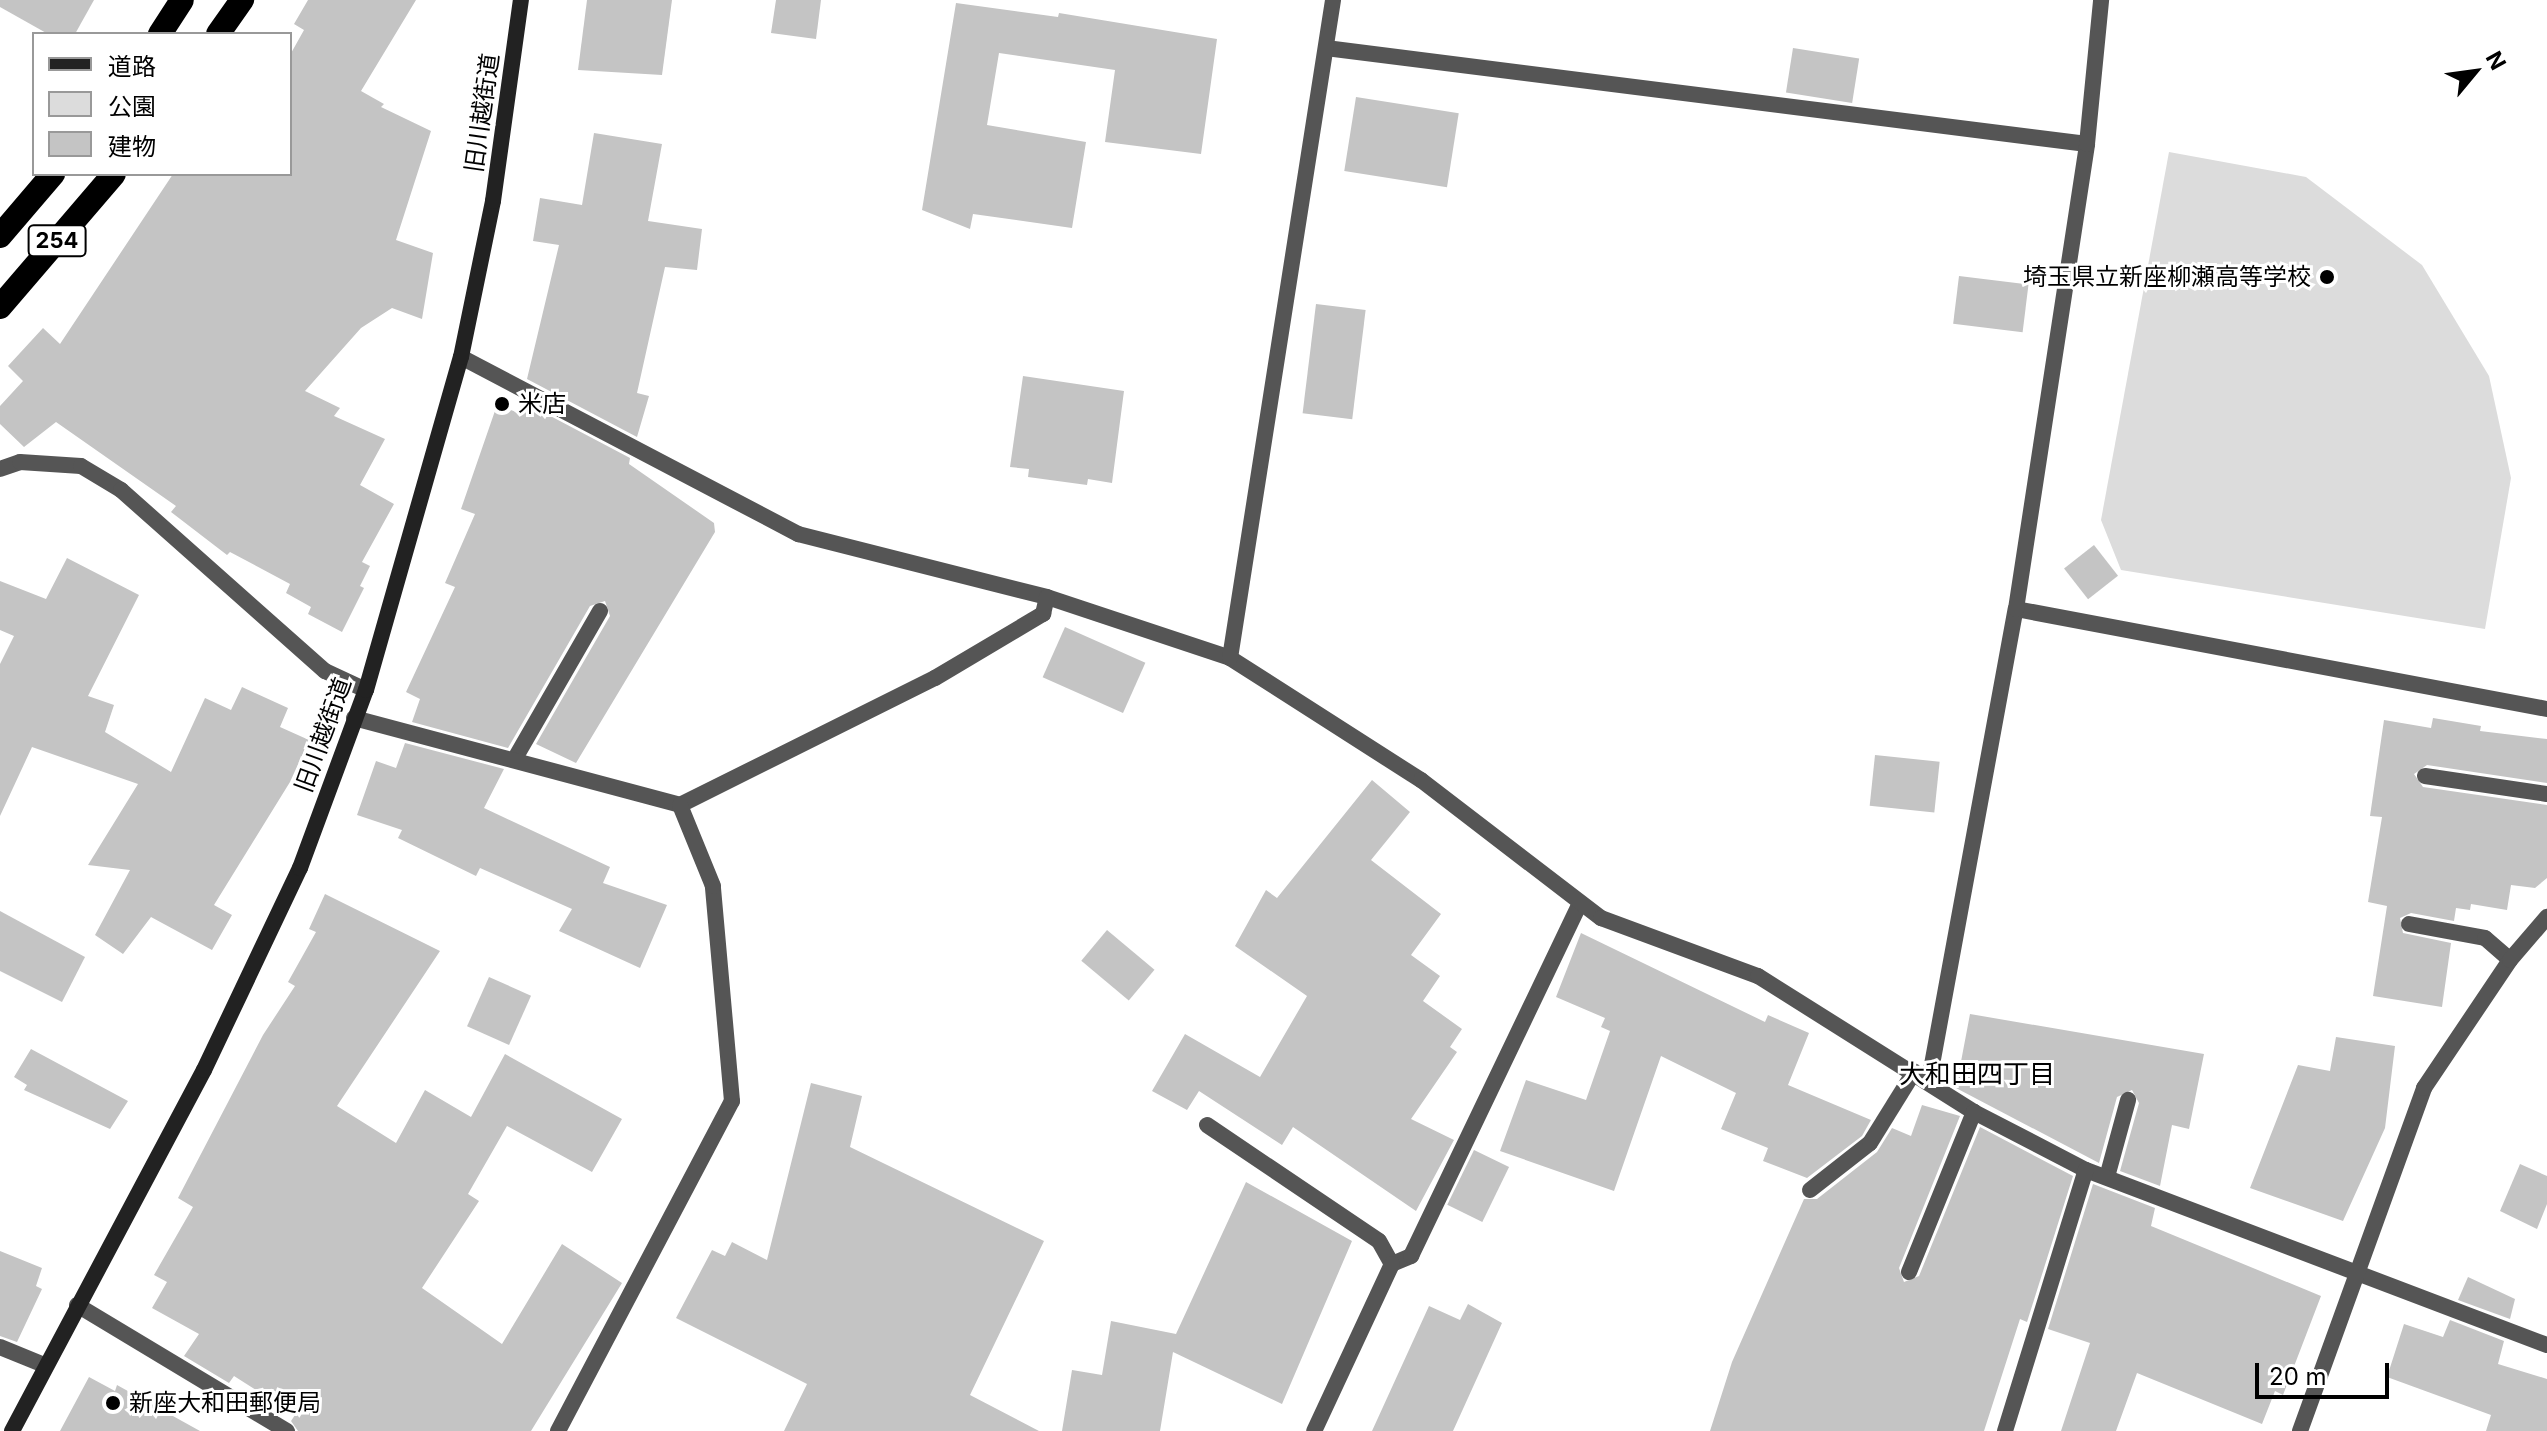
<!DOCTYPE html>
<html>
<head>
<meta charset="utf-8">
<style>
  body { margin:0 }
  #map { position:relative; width:2547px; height:1431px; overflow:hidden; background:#fff; font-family:Inter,"Noto Sans JP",sans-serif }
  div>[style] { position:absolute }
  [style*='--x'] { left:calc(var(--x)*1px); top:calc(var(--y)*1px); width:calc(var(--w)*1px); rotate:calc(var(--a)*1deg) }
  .green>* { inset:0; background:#dcdcdc }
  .building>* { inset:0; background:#c4c4c4; transform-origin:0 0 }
  .lane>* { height:16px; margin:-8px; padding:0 8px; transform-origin:8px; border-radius:8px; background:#555 }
  .street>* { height:16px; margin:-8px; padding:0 8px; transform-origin:8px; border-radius:8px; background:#555 }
  .secondary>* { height:16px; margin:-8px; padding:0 8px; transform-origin:8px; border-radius:8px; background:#222 }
  .highway>* { height:24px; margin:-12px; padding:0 12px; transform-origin:12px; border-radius:12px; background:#000 }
  .dots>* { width:22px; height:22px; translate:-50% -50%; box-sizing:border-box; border:4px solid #fff; border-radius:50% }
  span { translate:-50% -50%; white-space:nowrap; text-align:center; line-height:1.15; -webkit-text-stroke:6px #fff; paint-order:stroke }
  .shield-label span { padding:2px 6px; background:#fff; border:2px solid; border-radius:6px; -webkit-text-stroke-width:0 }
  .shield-label { font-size:22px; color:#000; font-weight:700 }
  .street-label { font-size:24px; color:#000 }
  .poi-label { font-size:24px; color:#000 }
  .right { translate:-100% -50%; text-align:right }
  .left { translate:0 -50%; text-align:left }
  .neighbourhood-label { font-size:26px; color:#000 }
  .legend { position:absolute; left:32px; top:32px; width:260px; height:144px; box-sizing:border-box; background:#fff; border:2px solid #999; margin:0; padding:10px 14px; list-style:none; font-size:24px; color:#000 }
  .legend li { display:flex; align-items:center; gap:16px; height:40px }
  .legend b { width:40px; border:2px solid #999 }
  .north { position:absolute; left:2435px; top:32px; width:80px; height:80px; -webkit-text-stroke:6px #fff; paint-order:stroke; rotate:61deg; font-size:22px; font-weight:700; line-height:32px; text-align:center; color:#000 }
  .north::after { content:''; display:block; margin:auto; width:28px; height:36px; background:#000; clip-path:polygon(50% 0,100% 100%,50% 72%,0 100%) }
  .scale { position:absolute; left:2255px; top:1363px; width:134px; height:36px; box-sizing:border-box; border:4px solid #000; border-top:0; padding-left:10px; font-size:24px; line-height:28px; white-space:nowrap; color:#000; -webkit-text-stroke:6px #fff; paint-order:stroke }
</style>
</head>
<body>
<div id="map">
  <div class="green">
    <i style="clip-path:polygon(2169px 152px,2306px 177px,2422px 265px,2489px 376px,2511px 478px,2485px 629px,2121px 570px,2101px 520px)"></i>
  </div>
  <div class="building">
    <i style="clip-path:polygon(0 0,94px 0,75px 34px,48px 34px,0 7px)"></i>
    <i style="clip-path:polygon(308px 0,416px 0,361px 91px,384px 104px,381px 107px,431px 131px,396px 240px,433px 253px,422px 319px,392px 308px,361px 328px,305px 391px,340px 408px,334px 416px,385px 439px,360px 485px,394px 504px,362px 562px,370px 566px,360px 586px,364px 588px,342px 632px,308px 614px,311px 607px,286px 593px,290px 584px,230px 552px,227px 555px,171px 512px,176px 506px,56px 422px,24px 447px,0 424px,0 406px,23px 381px,8px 366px,43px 328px,60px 344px,173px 174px,290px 174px,290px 55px,304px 30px,294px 24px)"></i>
    <i style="clip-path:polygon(587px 0,672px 0,662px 75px,578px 70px)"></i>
    <i style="clip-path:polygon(776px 0,821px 0,816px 39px,771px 33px)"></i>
    <i style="clip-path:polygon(956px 3px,1058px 17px,1059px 13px,1217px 39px,1201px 154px,1105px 142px,1115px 70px,999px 53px,987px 125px,1086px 142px,1072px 228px,973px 214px,970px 229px,922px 210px)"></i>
    <i style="left:1793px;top:48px;width:67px;height:45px;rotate:9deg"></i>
    <i style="left:1356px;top:97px;width:104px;height:75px;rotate:9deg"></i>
    <i style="clip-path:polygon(594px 133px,662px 144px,648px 221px,702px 229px,697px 270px,665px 267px,637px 393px,649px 396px,637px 437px,527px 379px,559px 245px,533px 241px,540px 198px,582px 205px)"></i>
    <i style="left:1959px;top:276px;width:70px;height:48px;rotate:7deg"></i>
    <i style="left:1316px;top:304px;width:50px;height:110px;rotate:7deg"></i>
    <i style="clip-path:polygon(1023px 376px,1124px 391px,1112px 483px,1088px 479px,1087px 485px,1028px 477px,1029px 469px,1010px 467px)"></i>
    <i style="clip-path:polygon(522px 401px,630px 458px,629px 464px,714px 523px,715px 532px,576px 763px,536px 744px,610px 616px,605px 601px,590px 606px,508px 748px,412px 722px,420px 699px,406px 692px,455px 587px,445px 583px,475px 514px,461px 509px,497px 405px,519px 413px)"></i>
    <i style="left:2094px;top:545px;width:39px;height:38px;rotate:52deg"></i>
    <i style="clip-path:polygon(67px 558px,139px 595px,88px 696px,114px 705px,105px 732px,171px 772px,205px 698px,231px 710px,242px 687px,288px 708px,280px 727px,309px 740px,290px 782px,214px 905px,232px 915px,212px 950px,151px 917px,123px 954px,95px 935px,130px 870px,88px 865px,138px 784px,32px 747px,0 816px,0 664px,14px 636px,0 630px,0 581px,46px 599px)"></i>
    <i style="left:1065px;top:627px;width:88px;height:55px;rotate:24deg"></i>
    <i style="clip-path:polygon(2433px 718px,2481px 726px,2480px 731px,2547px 739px,2547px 783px,2427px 765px,2414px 774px,2423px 787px,2547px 805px,2547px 878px,2535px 888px,2511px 885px,2507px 910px,2471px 904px,2470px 910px,2456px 908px,2454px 921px,2411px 913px,2400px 918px,2403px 933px,2451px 943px,2442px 1007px,2373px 996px,2387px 906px,2368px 902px,2382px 817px,2370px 816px,2384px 720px,2431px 728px)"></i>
    <i style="clip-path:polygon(405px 743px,504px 769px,484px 808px,610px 867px,603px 883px,667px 905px,640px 968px,559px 931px,572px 909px,480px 868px,476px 876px,398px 838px,402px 830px,357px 815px,376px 761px,396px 768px)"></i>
    <i style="left:1875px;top:755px;width:65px;height:51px;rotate:6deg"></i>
    <i style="clip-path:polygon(1372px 780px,1410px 812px,1371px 860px,1441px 914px,1411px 955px,1440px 976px,1423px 1001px,1462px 1029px,1450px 1047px,1457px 1052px,1411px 1119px,1454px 1140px,1416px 1211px,1293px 1127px,1282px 1145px,1199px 1091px,1187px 1110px,1152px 1091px,1185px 1034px,1260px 1077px,1307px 996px,1235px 946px,1266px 890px,1277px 898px)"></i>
    <i style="clip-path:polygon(325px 894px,440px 951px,337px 1106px,396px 1143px,425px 1090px,471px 1117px,505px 1054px,622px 1119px,592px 1172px,507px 1126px,468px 1194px,479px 1201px,422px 1288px,502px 1344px,562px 1244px,622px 1283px,531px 1431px,298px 1431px,291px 1421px,295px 1415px,234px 1376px,229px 1383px,184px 1356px,199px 1334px,152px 1308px,167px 1282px,154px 1275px,193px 1207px,178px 1198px,263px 1035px,295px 986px,288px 982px,316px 932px,309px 929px)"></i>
    <i style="clip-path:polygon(0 911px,85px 957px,62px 1002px,0 971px)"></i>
    <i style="left:1107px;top:930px;width:62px;height:40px;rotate:40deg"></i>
    <i style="clip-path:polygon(1581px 933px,1765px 1022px,1768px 1015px,1809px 1033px,1788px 1085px,1871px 1120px,1862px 1136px,1807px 1178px,1763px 1161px,1768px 1148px,1721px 1129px,1736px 1093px,1661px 1056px,1614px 1191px,1500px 1151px,1526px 1080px,1586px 1100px,1610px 1031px,1601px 1027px,1605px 1018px,1556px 997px)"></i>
    <i style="left:489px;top:977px;width:46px;height:54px;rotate:24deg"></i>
    <i style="clip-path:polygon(1970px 1014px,2204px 1054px,2189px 1129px,2172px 1125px,2160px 1186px,2120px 1171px,2139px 1103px,2132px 1090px,2117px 1097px,2099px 1163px,1956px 1088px)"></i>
    <i style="clip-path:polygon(2336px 1037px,2395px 1046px,2385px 1128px,2343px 1221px,2250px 1188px,2298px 1065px,2330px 1071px)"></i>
    <i style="clip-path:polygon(31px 1049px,128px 1101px,110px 1129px,24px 1090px,27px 1085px,14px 1077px)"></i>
    <i style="clip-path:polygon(811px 1083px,862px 1096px,850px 1147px,1044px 1241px,970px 1395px,1039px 1431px,784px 1431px,807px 1384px,676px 1318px,712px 1250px,725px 1256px,732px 1242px,767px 1260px)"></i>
    <i style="clip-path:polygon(1922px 1105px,1960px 1116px,1899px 1268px,1904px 1282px,1919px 1276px,1980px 1127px,2073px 1176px,2027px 1322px,2020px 1319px,1984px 1431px,1710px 1431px,1732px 1362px,1804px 1199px,1817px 1199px,1877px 1152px,1892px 1128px,1911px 1136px)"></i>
    <i style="left:1474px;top:1150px;width:39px;height:61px;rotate:26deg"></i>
    <i style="clip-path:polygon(2520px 1164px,2547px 1176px,2547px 1204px,2537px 1229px,2500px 1211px)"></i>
    <i style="clip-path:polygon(1246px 1182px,1352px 1241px,1282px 1404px,1173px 1352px,1160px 1431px,1062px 1431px,1072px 1370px,1102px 1375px,1111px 1321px,1176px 1334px)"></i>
    <i style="clip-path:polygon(2093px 1184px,2155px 1208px,2151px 1226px,2321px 1296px,2283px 1395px,2275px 1391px,2262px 1424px,2137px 1373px,2116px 1431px,2061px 1431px,2090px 1343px,2048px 1329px)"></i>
    <i style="clip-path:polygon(0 1251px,42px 1268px,36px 1286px,42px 1289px,17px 1342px,0 1336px)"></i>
    <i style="clip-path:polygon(2468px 1277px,2515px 1299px,2510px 1319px,2458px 1300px)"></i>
    <i style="clip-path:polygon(1468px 1304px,1502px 1323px,1453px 1431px,1372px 1431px,1429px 1306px,1460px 1320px)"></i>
    <i style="clip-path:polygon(2450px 1320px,2504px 1341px,2498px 1364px,2547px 1379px,2547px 1431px,2486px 1431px,2491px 1415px,2387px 1377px,2404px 1324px,2443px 1337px)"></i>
    <i style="clip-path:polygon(89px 1377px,115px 1391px,117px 1385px,200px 1431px,60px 1431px)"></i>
  </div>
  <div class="lane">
    <i style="--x:514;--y:760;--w:172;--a:-60"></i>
    <i style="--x:2425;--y:776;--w:123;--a:8.4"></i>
    <i style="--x:2409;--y:924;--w:77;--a:10.4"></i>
    <i style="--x:2485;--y:938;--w:33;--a:41"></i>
    <i style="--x:2107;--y:1177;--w:80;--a:-74.7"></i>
    <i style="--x:1810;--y:1190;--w:76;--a:-38.1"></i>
    <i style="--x:1870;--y:1143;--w:84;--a:-58.2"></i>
    <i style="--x:1392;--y:1264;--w:21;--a:-23"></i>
    <i style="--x:1411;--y:1256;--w:390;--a:-64.4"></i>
  </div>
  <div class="street">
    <i style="--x:1326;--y:48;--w:767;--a:7.19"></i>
    <i style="--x:461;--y:357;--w:381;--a:27.7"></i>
    <i style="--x:798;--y:534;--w:257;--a:14.2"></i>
    <i style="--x:1047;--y:597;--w:193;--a:18.4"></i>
    <i style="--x:1230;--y:658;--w:227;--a:32.6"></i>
    <i style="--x:1421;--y:780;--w:227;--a:37.5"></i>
    <i style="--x:1601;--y:918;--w:167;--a:20.3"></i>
    <i style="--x:1758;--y:976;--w:255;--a:32.2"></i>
    <i style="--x:1974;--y:1112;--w:126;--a:27.4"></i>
    <i style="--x:2086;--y:1170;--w:493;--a:20.8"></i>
    <i style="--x:0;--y:469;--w:21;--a:-19"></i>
    <i style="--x:20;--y:462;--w:61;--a:3.8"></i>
    <i style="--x:81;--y:466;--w:47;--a:31"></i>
    <i style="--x:121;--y:490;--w:273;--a:41.6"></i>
    <i style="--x:325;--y:671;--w:45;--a:24.9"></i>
    <i style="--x:2016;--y:609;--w:540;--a:10.67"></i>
    <i style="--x:1230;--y:658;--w:666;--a:-81.1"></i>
    <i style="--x:354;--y:718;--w:337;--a:14.9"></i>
    <i style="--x:680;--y:805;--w:285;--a:-26.5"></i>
    <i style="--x:935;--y:678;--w:126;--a:-30.7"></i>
    <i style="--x:1043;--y:614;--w:17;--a:-77"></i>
    <i style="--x:1929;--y:1081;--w:480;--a:-79.6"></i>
    <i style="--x:2016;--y:609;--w:470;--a:-81.3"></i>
    <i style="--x:2087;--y:144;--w:145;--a:-84.4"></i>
    <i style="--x:1207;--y:1125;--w:207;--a:34"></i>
    <i style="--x:1379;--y:1241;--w:26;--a:61"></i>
    <i style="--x:1392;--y:1264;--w:184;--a:115"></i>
    <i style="--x:1909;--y:1272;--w:173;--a:-67.9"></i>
    <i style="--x:77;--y:1305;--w:245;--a:31"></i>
    <i style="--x:0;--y:1347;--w:48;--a:22.2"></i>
    <i style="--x:558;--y:1431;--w:373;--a:-62.2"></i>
    <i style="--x:732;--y:1101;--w:216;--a:-95.1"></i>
    <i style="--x:713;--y:886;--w:87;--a:-112.2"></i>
    <i style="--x:2005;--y:1431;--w:273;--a:-72.8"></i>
    <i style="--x:2300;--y:1431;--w:365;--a:-70.1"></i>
    <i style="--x:2424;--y:1088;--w:154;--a:-56.1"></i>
    <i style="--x:2510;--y:960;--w:57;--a:-49.3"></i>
  </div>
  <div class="secondary">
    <i style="--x:12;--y:1431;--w:409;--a:-62"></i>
    <i style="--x:204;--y:1070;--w:224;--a:-64.6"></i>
    <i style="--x:300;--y:868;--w:190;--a:-69.7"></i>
    <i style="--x:366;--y:690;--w:346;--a:-74.1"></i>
    <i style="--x:461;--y:357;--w:159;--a:-78.4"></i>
    <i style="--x:493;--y:201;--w:203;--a:-82.1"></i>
  </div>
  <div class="highway">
    <i style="--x:160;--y:34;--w:40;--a:-57.1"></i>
    <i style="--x:218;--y:34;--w:42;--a:-54.8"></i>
    <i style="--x:0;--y:236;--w:82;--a:-49.5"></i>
    <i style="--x:0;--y:307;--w:175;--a:-49.4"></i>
  </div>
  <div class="dots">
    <i style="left:2327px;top:277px;background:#000"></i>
    <i style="left:502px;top:404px;background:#000"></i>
    <i style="left:113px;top:1403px;background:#000"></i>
  </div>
  <div class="shield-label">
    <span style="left:57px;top:241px">254</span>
  </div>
  <div class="street-label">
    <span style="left:482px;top:113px;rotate:-82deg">旧川越街道</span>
    <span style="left:323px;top:735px;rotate:-70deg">旧川越街道</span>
  </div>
  <div class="poi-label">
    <span class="right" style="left:2311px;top:277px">埼玉県立新座柳瀬高等学校</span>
    <span class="left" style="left:518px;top:404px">米店</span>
    <span class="left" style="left:129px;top:1403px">新座大和田郵便局</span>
  </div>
  <div class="neighbourhood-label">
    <span style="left:1977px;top:1074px">大和田四丁目</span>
  </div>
  <ul class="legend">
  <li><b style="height:10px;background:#222"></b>道路</li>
  <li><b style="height:22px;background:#dcdcdc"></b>公園</li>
  <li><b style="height:22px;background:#c4c4c4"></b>建物</li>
  </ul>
  <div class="north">N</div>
  <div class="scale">20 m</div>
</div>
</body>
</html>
